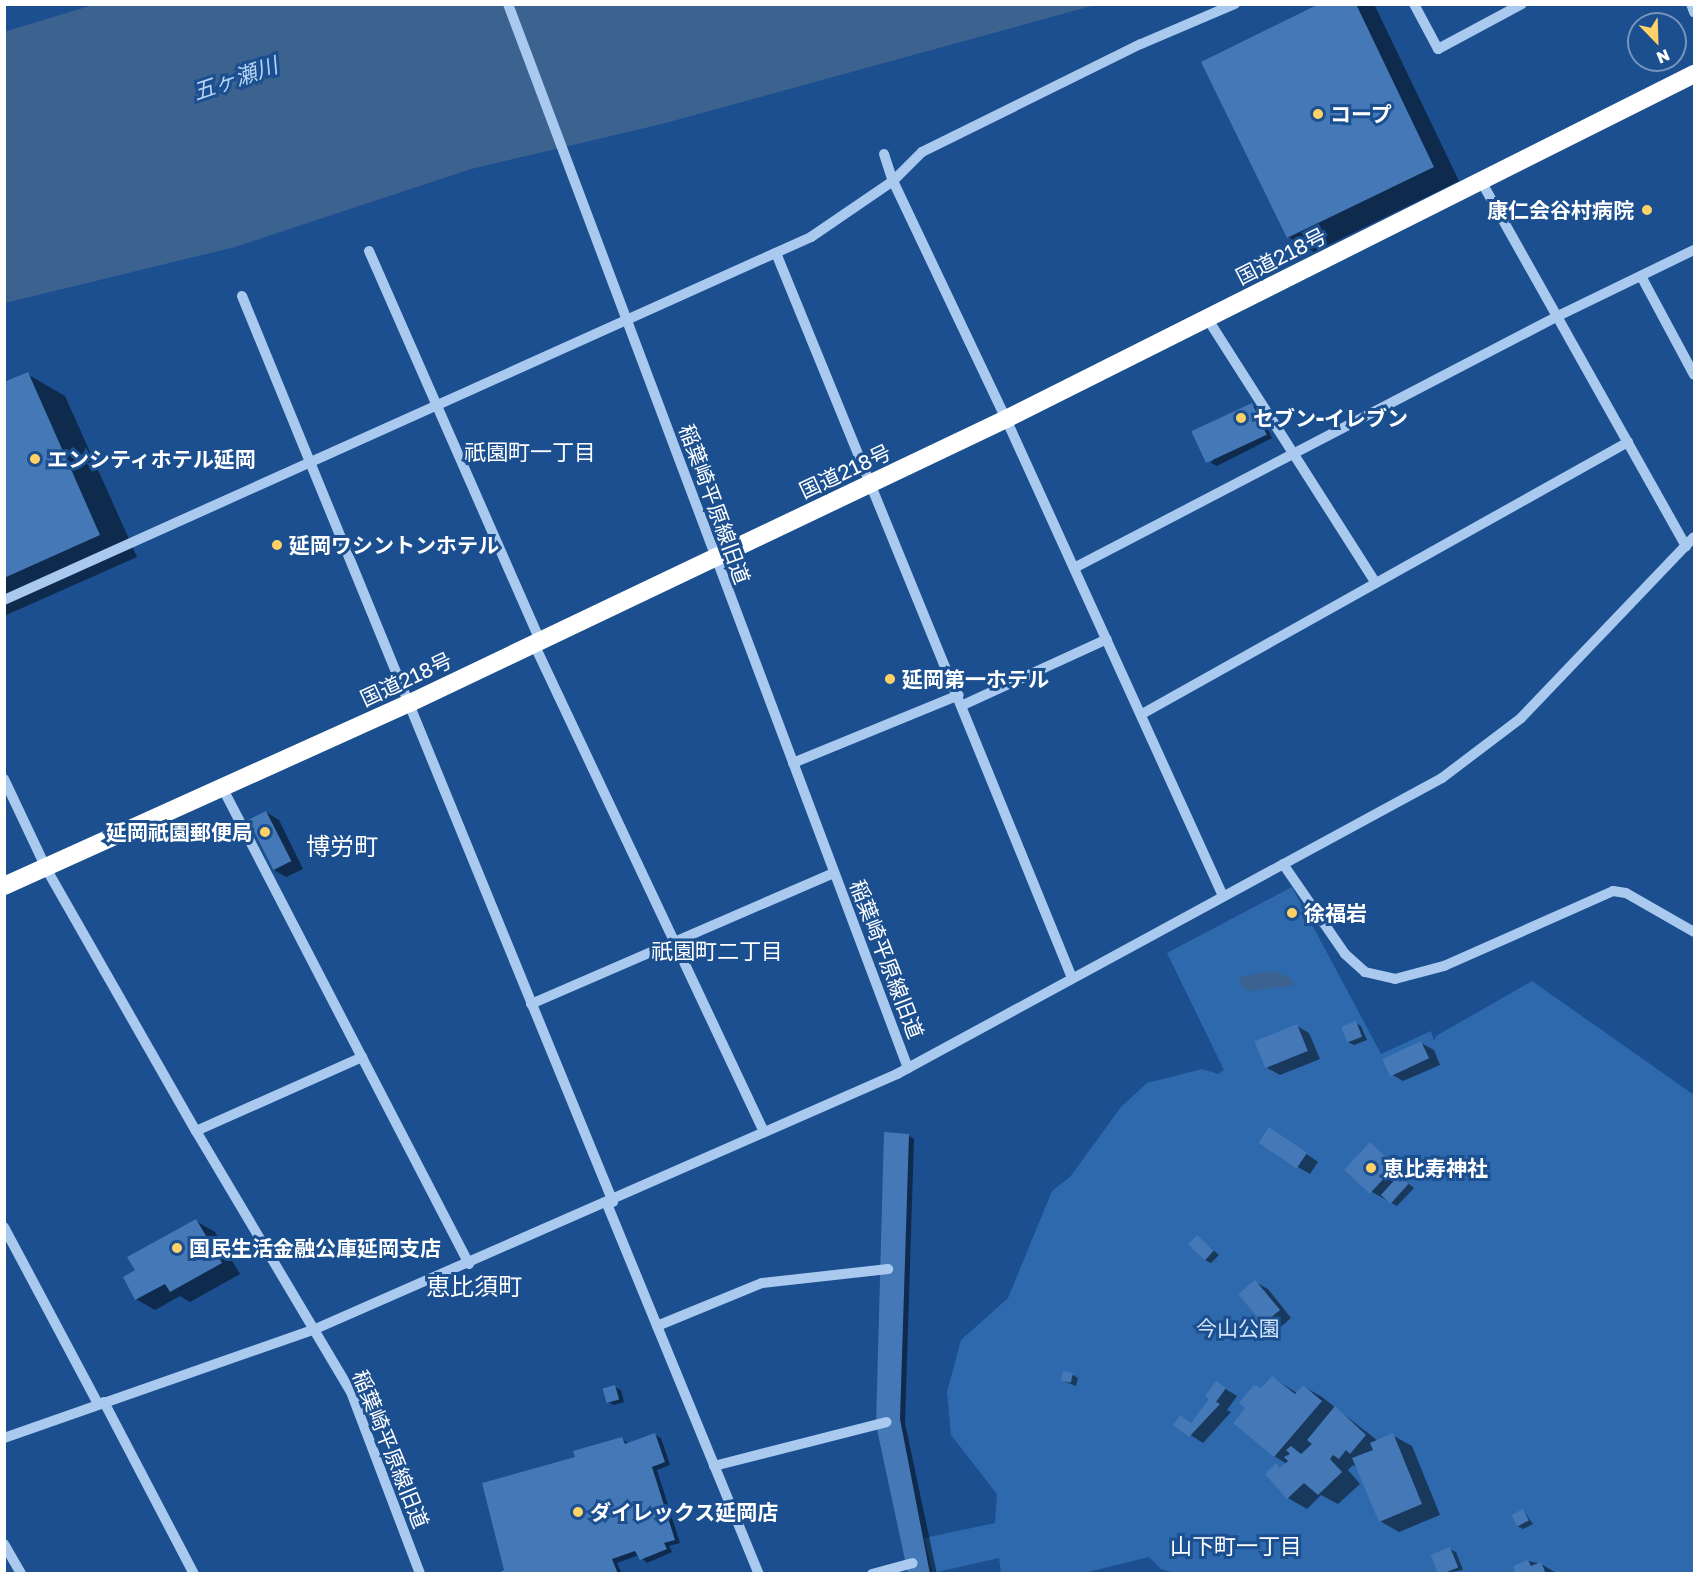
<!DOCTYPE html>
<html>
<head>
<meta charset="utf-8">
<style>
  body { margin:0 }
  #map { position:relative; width:1699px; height:1578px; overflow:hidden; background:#1b4f8f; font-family:"Golos Text","Noto Sans JP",sans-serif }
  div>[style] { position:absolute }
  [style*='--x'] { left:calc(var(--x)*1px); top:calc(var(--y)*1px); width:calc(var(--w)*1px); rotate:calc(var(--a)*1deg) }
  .green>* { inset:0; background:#2e69ad }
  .water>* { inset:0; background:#3c6290 }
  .shadow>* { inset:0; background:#0007 }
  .building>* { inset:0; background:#4478b7; transform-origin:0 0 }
  .minor>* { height:10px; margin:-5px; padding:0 5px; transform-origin:5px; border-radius:5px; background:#a9c9ee }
  .highway>* { height:18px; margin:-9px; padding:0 9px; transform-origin:9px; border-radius:9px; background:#fff }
  .dots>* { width:16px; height:16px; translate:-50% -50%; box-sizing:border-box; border:3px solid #1b4f8f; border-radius:50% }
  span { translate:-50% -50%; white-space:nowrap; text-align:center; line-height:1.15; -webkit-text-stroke:6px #1b4f8f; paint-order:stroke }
  .poi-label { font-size:21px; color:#fff; font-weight:700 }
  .left { translate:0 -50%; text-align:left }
  .right { translate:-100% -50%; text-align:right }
  .street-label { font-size:21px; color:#fff }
  .park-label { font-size:21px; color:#cfe3fa }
  .water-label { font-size:22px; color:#b5d3f5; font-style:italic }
  .neighbourhood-label { font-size:22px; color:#fff }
  .quarter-label { font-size:24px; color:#fff }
  .frame { position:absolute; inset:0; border:6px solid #fff; pointer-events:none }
  .north { position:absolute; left:1627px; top:12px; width:60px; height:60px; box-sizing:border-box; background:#1b4f8f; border:2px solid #7695bc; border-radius:50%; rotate:157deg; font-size:16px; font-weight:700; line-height:24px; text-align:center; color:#fff }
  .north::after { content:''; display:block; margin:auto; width:21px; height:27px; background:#ffd166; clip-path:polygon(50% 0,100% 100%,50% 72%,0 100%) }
</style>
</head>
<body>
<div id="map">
  <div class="green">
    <i style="clip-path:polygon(1292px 887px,1381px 1054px,1431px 1031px,1434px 1041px,1436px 1036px,1532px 981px,1694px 1095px,1694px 1573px,1178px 1574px,1161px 1569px,1149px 1557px,1084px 1573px,1001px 1573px,999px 1558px,933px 1573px,924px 1538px,995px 1523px,997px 1494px,951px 1435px,947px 1392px,961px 1340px,1008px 1298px,1052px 1191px,1070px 1177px,1121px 1107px,1147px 1083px,1202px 1069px,1218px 1074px,1224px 1070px,1167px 953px)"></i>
  </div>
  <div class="water">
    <i style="clip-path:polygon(96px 4px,1095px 5px,662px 124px,471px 169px,235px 247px,5px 303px,4px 32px)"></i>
    <i style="clip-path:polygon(1273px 971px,1289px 977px,1295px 985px,1250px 991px,1241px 986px,1240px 977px)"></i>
  </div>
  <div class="shadow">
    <i style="clip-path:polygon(1322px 4px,1375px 6px,1459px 181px,1314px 252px,1288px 237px)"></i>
    <i style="clip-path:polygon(27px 374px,65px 396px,137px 557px,4px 616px,4px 384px)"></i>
    <i style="clip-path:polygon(1252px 405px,1258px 408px,1272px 438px,1217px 466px,1211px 463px)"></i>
    <i style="clip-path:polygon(266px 812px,279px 820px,303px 869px,286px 877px,274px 870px)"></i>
    <i style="clip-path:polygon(1356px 1023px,1361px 1026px,1367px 1040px,1354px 1045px,1348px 1042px)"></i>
    <i style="clip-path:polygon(1297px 1026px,1309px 1033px,1320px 1059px,1280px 1075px,1267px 1068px)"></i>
    <i style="clip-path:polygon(1421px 1043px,1434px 1050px,1440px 1065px,1403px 1081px,1391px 1074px)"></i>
    <i style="clip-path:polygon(908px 1135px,914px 1139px,905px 1423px,937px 1574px,909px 1574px,878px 1424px)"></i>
    <i style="clip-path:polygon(1281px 1136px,1318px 1162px,1310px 1174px,1298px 1167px)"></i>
    <i style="clip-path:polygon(1370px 1144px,1408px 1174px,1403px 1179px,1414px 1188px,1397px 1206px,1372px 1192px,1347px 1169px)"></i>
    <i style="clip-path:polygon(196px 1221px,215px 1232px,240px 1274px,190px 1302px,180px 1296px,155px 1310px,136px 1299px,137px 1271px)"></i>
    <i style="clip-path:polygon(1197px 1236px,1219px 1255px,1211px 1263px,1205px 1260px)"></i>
    <i style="clip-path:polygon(1255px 1282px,1268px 1289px,1291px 1318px,1277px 1330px,1264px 1323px)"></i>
    <i style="clip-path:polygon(1073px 1375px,1078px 1378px,1076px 1386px,1063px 1381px)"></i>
    <i style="clip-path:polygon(1273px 1378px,1297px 1393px,1303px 1386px,1322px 1397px,1378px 1441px,1392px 1435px,1412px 1446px,1440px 1515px,1399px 1532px,1380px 1521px,1358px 1468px,1353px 1465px,1348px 1470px,1360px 1484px,1338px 1504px,1321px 1495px,1307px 1509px,1288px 1498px,1276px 1465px,1282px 1469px,1287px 1464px,1274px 1456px,1262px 1390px)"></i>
    <i style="clip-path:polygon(1216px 1383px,1237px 1396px,1227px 1410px,1231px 1412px,1203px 1443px,1175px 1425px,1181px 1417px,1193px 1424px,1211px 1398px)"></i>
    <i style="clip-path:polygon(615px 1387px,621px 1390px,624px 1402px,614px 1405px,608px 1402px)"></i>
    <i style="clip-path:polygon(655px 1435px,661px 1438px,670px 1465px,657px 1470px,680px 1543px,669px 1546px,672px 1552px,647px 1563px,639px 1555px,617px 1563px,622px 1574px,502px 1574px,577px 1458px,622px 1439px,629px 1444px)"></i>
    <i style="clip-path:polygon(1523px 1510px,1533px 1524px,1523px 1529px,1517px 1526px)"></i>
    <i style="clip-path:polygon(1450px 1549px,1456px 1552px,1463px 1570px,1440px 1574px,1433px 1556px)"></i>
    <i style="clip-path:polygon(1528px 1561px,1541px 1564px,1558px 1574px,1515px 1574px)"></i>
  </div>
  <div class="building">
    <i style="clip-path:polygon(1319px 4px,1356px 4px,1434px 167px,1287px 238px,1201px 62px)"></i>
    <i style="clip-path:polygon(28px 372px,100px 535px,4px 578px,4px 382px)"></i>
    <i style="left:1252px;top:403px;width:35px;height:67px;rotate:65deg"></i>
    <i style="left:266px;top:811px;width:56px;height:20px;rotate:63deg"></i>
    <i style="left:1356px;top:1021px;width:17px;height:16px;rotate:69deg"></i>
    <i style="left:1297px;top:1024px;width:29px;height:46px;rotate:68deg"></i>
    <i style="left:1421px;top:1041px;width:19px;height:43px;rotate:65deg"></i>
    <i style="left:1269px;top:1127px;width:46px;height:19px;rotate:34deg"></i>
    <i style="clip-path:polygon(884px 1132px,909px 1134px,900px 1419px,930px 1574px,908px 1574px,876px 1425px)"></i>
    <i style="left:1370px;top:1142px;width:35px;height:38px;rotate:43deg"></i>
    <i style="left:1399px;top:1175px;width:13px;height:27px;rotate:42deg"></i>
    <i style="clip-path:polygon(196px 1219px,222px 1263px,170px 1292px,165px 1284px,135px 1300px,123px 1277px,135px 1270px,127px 1257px)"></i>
    <i style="left:1197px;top:1235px;width:23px;height:13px;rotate:43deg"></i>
    <i style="left:1255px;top:1280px;width:39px;height:22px;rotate:50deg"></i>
    <i style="left:1063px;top:1371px;width:10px;height:10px;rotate:11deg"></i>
    <i style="clip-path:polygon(1272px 1376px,1295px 1394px,1303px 1385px,1322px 1401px,1274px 1457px,1233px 1423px,1245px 1408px,1239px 1403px,1254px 1385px,1261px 1388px)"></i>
    <i style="clip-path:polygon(1216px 1381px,1226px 1388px,1216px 1402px,1220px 1404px,1189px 1437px,1173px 1425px,1180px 1415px,1191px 1423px,1209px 1399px,1205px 1396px)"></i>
    <i style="left:615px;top:1385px;width:15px;height:13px;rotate:74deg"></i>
    <i style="clip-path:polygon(1335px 1406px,1366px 1435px,1350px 1454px,1346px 1450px,1339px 1459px,1333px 1455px,1330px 1459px,1342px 1472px,1318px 1495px,1304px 1483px,1287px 1499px,1265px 1474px,1276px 1463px,1280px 1468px,1288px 1461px,1284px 1457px,1290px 1454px,1286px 1450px,1291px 1446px,1301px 1454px,1312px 1444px,1307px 1440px)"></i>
    <i style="clip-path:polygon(655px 1433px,665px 1462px,652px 1467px,675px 1540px,664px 1543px,667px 1549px,640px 1560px,635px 1551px,612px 1559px,618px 1574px,497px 1574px,504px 1570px,482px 1483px,575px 1457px,573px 1451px,622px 1437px,625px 1444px)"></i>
    <i style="clip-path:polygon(1393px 1433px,1422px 1504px,1379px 1522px,1352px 1458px,1373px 1450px,1370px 1443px)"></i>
    <i style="left:1523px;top:1509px;width:13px;height:13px;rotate:63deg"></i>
    <i style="left:1450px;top:1547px;width:22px;height:21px;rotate:68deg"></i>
    <i style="clip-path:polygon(1528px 1560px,1531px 1566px,1541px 1562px,1546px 1574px,1511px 1574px,1515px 1572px,1513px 1566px)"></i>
  </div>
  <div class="minor">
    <i style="--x:508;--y:4;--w:1137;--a:69.4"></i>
    <i style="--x:1414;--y:4;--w:51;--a:61.9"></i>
    <i style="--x:1438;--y:49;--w:95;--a:-28.2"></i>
    <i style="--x:1691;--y:4;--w:9;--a:69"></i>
    <i style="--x:884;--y:154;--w:28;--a:72"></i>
    <i style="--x:893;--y:181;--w:263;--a:64.6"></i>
    <i style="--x:1006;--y:419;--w:524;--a:65.54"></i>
    <i style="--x:1481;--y:181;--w:419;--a:60.7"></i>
    <i style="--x:369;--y:251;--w:426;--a:66.3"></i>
    <i style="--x:776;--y:253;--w:783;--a:67.79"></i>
    <i style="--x:1641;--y:276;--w:112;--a:61.8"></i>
    <i style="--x:242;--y:296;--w:979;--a:67.73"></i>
    <i style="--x:1207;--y:318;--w:314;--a:57.5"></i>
    <i style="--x:1074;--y:568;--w:546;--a:-27.5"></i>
    <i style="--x:1558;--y:316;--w:151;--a:-25.9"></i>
    <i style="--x:4;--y:600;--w:885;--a:-24.22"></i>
    <i style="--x:811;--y:237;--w:99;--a:-34.3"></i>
    <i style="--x:893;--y:181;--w:41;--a:-45"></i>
    <i style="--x:922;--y:152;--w:244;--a:-26.3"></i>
    <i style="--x:1141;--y:44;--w:102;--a:-23.1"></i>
    <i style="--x:534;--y:644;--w:539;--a:64.76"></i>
    <i style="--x:963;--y:705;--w:158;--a:-24.6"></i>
    <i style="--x:1142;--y:714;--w:557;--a:-29.23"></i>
    <i style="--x:793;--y:763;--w:179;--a:-22.3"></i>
    <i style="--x:4;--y:779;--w:101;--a:64.7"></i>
    <i style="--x:47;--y:870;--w:301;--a:60.3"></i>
    <i style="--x:196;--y:1131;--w:304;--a:59.3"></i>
    <i style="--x:351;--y:1392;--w:195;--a:69.2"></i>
    <i style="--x:223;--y:789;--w:535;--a:62.62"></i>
    <i style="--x:1283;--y:864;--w:109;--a:55.4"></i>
    <i style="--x:1345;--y:954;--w:27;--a:42"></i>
    <i style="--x:1365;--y:972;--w:31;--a:13"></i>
    <i style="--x:1395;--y:979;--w:51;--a:-14.9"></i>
    <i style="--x:1444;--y:966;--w:185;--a:-23.9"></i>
    <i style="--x:1613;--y:891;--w:13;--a:9"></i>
    <i style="--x:1626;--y:893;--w:78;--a:29.8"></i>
    <i style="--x:531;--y:1004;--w:329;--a:-23.4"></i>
    <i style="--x:196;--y:1131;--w:182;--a:-24"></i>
    <i style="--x:607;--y:1204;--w:400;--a:67.7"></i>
    <i style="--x:4;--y:1227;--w:200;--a:62"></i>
    <i style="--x:657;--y:1326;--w:113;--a:-22.3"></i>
    <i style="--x:762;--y:1283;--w:127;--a:-6.3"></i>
    <i style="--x:104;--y:1402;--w:194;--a:62.4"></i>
    <i style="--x:4;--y:1438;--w:327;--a:-19.3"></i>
    <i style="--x:313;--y:1330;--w:638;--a:-23.67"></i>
    <i style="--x:897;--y:1074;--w:620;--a:-28.51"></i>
    <i style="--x:1442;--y:778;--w:99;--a:-37.2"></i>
    <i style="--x:1521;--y:718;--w:250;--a:-46.3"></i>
    <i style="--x:714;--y:1466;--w:178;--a:-14.3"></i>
    <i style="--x:4;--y:1544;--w:34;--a:60"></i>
    <i style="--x:872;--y:1574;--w:42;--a:-15"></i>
  </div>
  <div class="highway">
    <i style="--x:4;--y:886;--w:445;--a:-24.3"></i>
    <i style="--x:410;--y:703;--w:660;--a:-25.48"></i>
    <i style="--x:1006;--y:419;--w:770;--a:-26.63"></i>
  </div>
  <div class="dots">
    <i style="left:1318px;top:114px;background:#ffd166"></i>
    <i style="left:1647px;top:210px;background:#ffd166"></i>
    <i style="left:1241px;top:418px;background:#ffd166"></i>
    <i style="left:35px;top:459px;background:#ffd166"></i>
    <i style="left:277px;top:545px;background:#ffd166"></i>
    <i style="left:890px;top:679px;background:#ffd166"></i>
    <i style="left:265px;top:832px;background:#ffd166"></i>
    <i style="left:1292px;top:913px;background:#ffd166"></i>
    <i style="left:1371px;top:1168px;background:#ffd166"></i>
    <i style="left:177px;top:1248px;background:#ffd166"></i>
    <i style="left:578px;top:1512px;background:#ffd166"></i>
  </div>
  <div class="poi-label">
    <span class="left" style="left:1330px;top:114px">コープ</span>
    <span class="right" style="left:1634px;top:210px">康仁会谷村病院</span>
    <span class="left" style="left:1253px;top:418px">セブン-イレブン</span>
    <span class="left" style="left:47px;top:459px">エンシティホテル延岡</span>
    <span class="left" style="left:289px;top:545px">延岡ワシントンホテル</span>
    <span class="left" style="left:902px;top:679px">延岡第一ホテル</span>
    <span class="right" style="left:253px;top:832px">延岡祇園郵便局</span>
    <span class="left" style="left:1304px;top:913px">徐福岩</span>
    <span class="left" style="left:1383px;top:1168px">恵比寿神社</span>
    <span class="left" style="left:189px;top:1248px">国民生活金融公庫延岡支店</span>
    <span class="left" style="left:590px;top:1512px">ダイレックス延岡店</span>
  </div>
  <div class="street-label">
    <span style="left:1281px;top:256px;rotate:-27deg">国道218号</span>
    <span style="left:845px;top:471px;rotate:-25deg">国道218号</span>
    <span style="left:715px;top:504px;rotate:70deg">稲葉崎平原線旧道</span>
    <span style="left:406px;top:679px;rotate:-25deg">国道218号</span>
    <span style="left:887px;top:959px;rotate:69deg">稲葉崎平原線旧道</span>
    <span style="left:391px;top:1449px;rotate:68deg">稲葉崎平原線旧道</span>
  </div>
  <div class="park-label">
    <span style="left:1238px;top:1328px">今山公園</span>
  </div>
  <div class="water-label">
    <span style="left:235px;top:78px;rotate:-19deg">五ヶ瀬川</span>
  </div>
  <div class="neighbourhood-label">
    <span style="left:530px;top:452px">祇園町一丁目</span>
    <span style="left:717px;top:951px">祇園町二丁目</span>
    <span style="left:1236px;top:1546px">山下町一丁目</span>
  </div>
  <div class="quarter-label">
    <span style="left:342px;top:846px">博労町</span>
    <span style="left:474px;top:1286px">恵比須町</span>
  </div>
  <div class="frame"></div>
  <div class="north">N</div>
</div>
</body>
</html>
